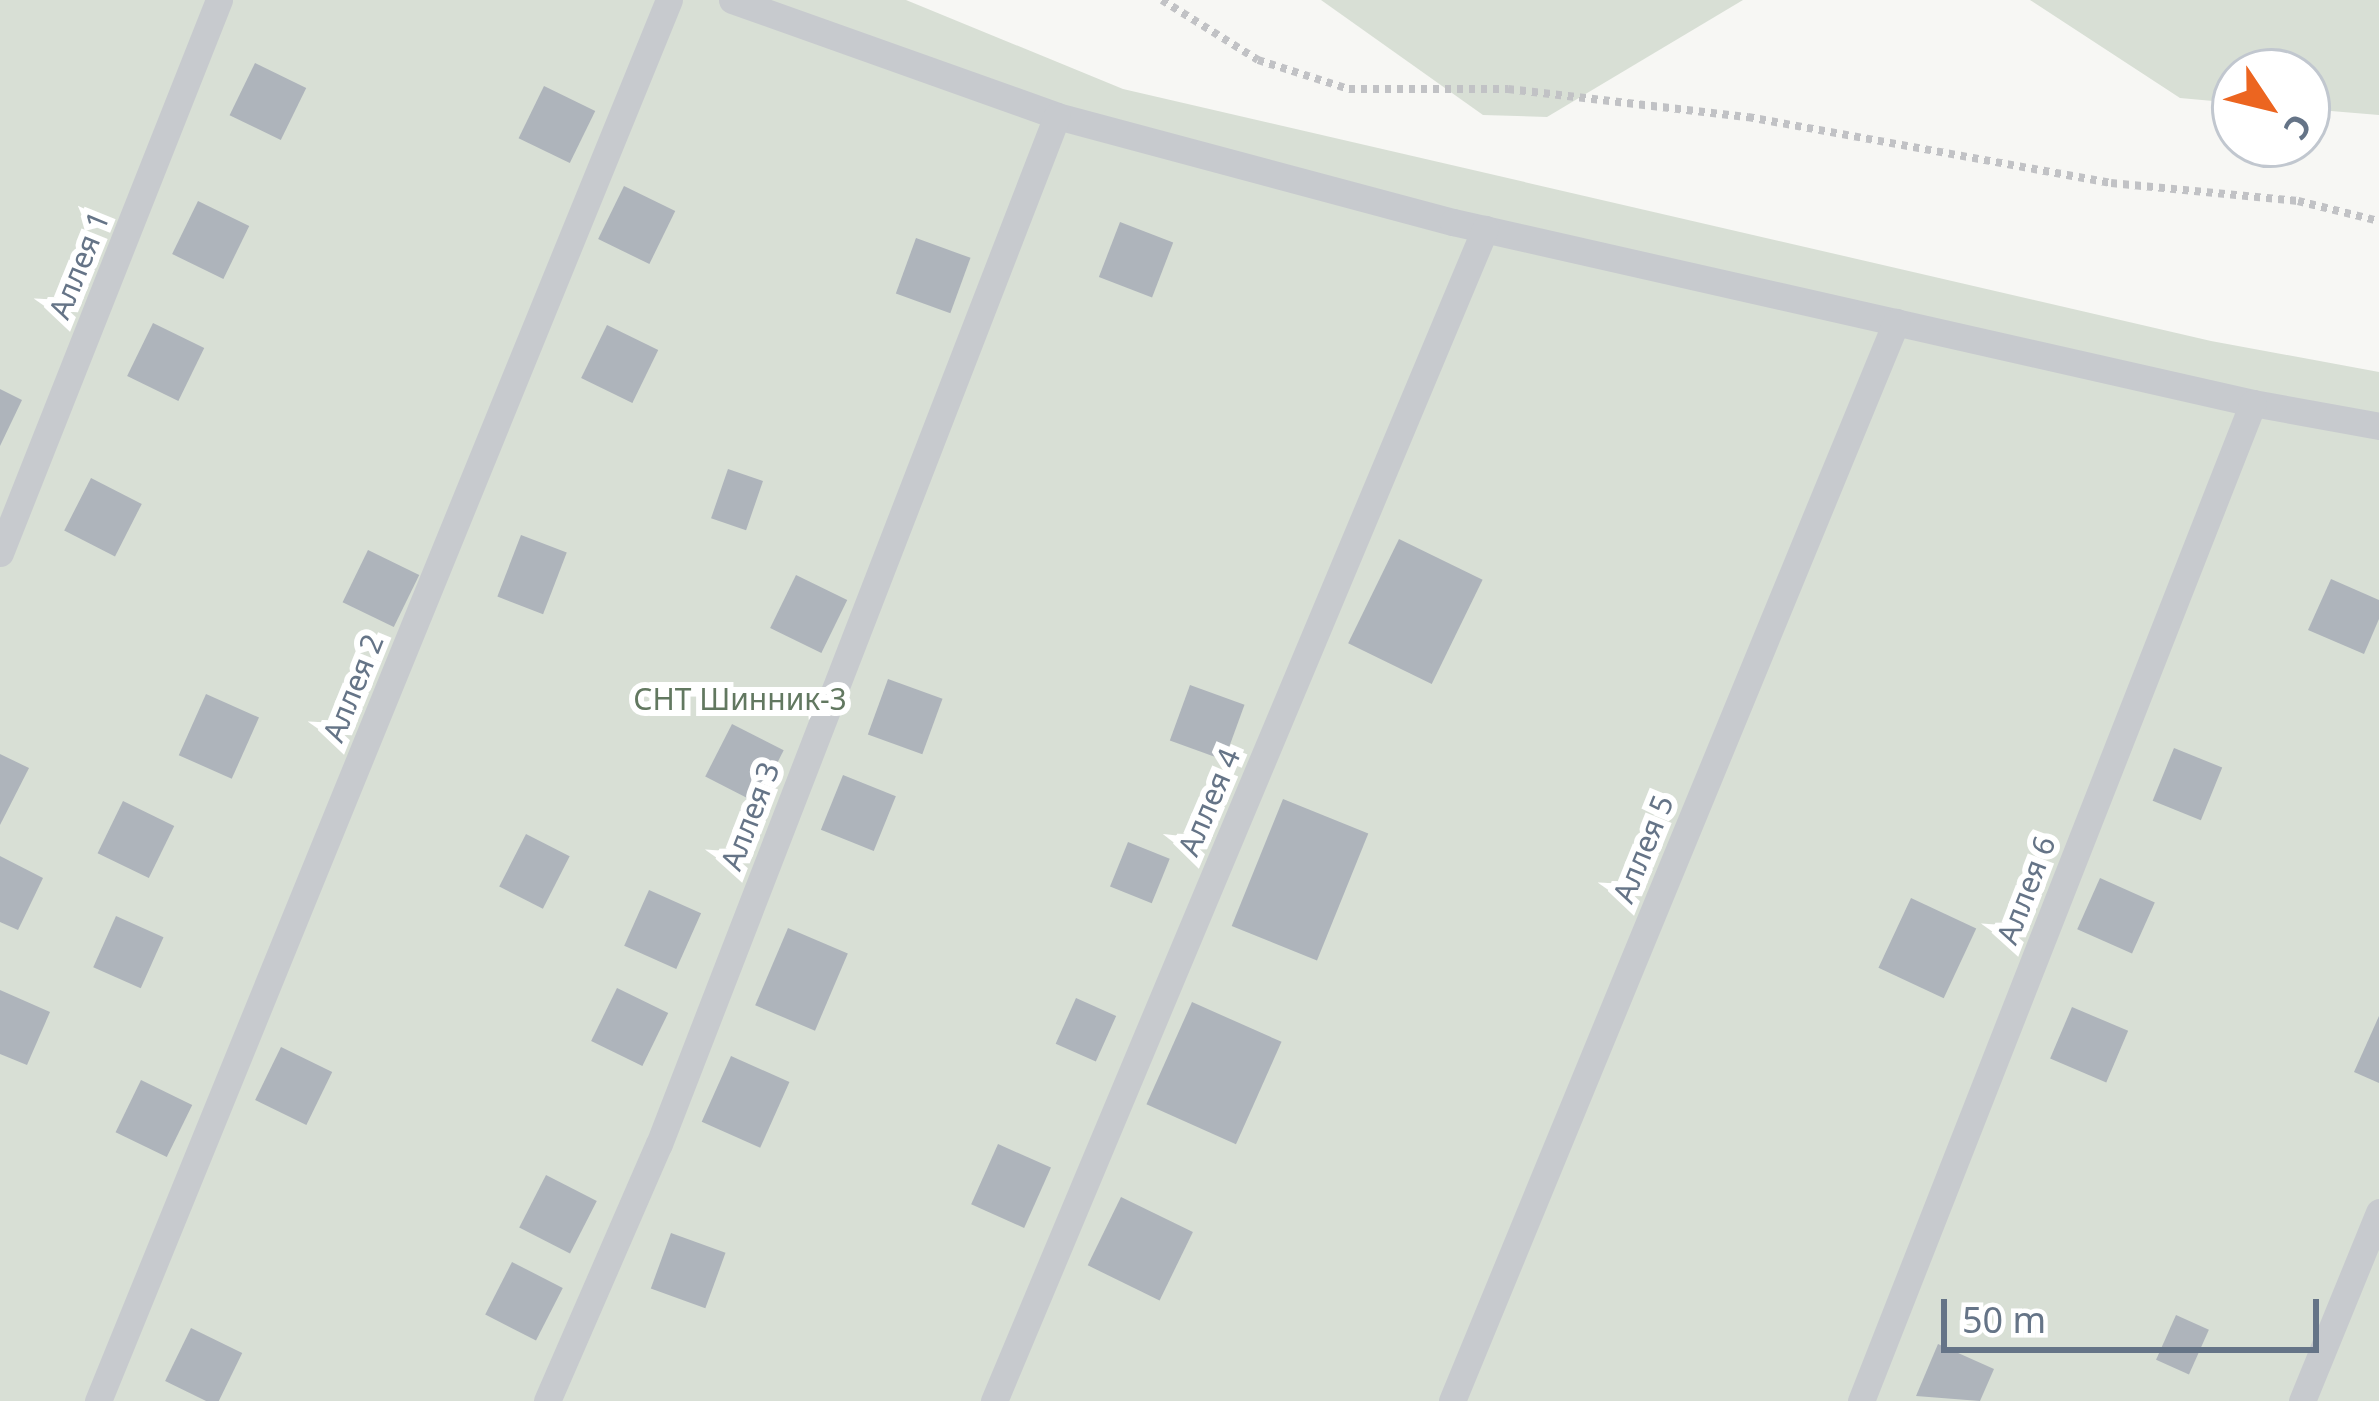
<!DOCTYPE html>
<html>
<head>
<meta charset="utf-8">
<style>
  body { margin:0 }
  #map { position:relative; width:2379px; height:1401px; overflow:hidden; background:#f7f7f4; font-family:"Noto Sans",sans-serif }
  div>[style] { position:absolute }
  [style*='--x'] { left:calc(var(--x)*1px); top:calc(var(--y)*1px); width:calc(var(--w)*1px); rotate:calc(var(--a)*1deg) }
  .green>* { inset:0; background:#d8dfd5 }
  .building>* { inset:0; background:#aeb4bb; transform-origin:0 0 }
  .path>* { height:8px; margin-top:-4px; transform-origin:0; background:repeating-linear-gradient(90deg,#c1c2c5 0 6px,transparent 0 12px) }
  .lane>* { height:27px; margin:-13.5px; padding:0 13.5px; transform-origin:13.5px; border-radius:13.5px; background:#c7cace }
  span { translate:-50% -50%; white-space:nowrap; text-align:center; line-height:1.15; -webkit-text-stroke:12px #fff; paint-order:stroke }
  .street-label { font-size:30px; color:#657487 }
  .park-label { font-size:30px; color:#627860 }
  .north { position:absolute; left:2211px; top:48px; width:120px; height:120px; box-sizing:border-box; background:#fff; border:3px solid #c1c7cf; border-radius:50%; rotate:125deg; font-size:33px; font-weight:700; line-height:48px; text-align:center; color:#657487 }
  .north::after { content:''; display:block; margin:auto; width:42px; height:54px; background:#ec6520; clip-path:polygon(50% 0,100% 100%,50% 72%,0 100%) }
  .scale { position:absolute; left:1941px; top:1299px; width:378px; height:54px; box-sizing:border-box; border:6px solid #657487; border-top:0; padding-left:15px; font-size:36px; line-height:42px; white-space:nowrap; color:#657487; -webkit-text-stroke:9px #fff; paint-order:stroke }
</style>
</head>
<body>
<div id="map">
  <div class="green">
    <i style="clip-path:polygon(0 0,906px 0,1123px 89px,2211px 341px,2379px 372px,2379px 1401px,0 1401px)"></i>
    <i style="clip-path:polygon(1321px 0,1743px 0,1547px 117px,1483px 115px)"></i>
    <i style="clip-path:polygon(2030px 0,2379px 0,2379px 115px,2307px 109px,2307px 72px,2235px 72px,2235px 103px,2180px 98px)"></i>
  </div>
  <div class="building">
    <i style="left:255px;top:63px;width:57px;height:58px;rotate:26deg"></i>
    <i style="left:544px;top:86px;width:57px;height:58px;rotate:26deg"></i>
    <i style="left:624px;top:186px;width:57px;height:59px;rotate:26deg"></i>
    <i style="left:198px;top:201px;width:57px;height:59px;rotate:26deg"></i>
    <i style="left:1120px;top:222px;width:57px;height:59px;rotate:21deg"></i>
    <i style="left:916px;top:238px;width:58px;height:59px;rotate:20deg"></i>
    <i style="left:153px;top:323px;width:57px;height:59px;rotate:26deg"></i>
    <i style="left:607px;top:325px;width:57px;height:59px;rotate:26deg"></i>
    <i style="clip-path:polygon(0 389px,22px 400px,0 446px)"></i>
    <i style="left:728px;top:469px;width:37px;height:52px;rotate:19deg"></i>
    <i style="left:91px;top:478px;width:57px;height:59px;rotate:27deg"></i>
    <i style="left:521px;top:535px;width:49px;height:66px;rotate:21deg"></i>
    <i style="left:1399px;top:539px;width:93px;height:116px;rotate:26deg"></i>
    <i style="left:368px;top:550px;width:57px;height:58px;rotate:26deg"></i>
    <i style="left:796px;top:575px;width:57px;height:59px;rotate:26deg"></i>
    <i style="clip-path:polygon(2331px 579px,2379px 600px,2379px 619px,2364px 654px,2308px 630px)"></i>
    <i style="left:888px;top:679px;width:58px;height:59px;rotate:20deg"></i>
    <i style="left:1190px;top:685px;width:58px;height:59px;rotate:20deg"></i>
    <i style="left:206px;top:694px;width:58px;height:67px;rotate:24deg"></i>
    <i style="left:732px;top:724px;width:58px;height:59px;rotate:27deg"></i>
    <i style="left:2174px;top:748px;width:52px;height:57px;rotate:22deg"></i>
    <i style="clip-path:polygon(0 754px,29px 768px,0 825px)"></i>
    <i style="left:843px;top:775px;width:57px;height:59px;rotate:22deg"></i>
    <i style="left:1283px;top:799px;width:92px;height:137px;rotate:22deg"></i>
    <i style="left:123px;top:801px;width:57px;height:58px;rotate:26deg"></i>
    <i style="left:526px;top:834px;width:49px;height:59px;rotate:27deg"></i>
    <i style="left:1128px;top:842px;width:45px;height:48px;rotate:22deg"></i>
    <i style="clip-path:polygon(0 856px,43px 878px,18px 930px,0 922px)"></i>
    <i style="left:2100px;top:878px;width:60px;height:56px;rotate:24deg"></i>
    <i style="left:649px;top:890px;width:57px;height:61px;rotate:24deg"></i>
    <i style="left:1911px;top:898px;width:72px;height:77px;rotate:25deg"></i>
    <i style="left:116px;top:916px;width:52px;height:56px;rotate:24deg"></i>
    <i style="left:788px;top:928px;width:65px;height:84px;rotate:23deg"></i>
    <i style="left:617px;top:988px;width:57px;height:59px;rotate:26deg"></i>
    <i style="clip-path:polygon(0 990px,50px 1012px,27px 1065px,0 1054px)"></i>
    <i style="left:1076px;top:998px;width:44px;height:50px;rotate:24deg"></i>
    <i style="left:1192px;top:1002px;width:98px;height:112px;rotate:24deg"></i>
    <i style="left:2072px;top:1007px;width:61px;height:56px;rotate:23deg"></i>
    <i style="clip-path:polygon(2379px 1016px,2379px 1083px,2354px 1072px)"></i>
    <i style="left:281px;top:1047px;width:57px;height:59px;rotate:26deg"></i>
    <i style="left:731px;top:1056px;width:64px;height:72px;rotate:24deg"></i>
    <i style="left:141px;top:1080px;width:57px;height:58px;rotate:26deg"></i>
    <i style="left:998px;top:1144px;width:58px;height:66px;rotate:24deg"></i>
    <i style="left:546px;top:1175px;width:57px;height:59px;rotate:27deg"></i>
    <i style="left:1121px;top:1197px;width:80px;height:76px;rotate:26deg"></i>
    <i style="left:671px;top:1233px;width:58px;height:59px;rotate:20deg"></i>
    <i style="left:512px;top:1262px;width:57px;height:59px;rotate:27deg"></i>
    <i style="left:2176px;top:1315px;width:36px;height:49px;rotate:24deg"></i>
    <i style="left:191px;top:1328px;width:57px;height:59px;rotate:26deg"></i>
    <i style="clip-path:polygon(1938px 1344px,1994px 1369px,1980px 1401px,1916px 1396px)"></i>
  </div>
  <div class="path">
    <i style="--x:1162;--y:0;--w:113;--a:32"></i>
    <i style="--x:1258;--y:60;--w:96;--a:17.7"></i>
    <i style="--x:1349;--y:89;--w:159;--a:0"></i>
    <i style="--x:1508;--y:89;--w:242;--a:6.7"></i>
    <i style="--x:1748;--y:117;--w:369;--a:10.3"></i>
    <i style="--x:2111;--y:183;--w:188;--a:5.5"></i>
    <i style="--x:2298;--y:201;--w:83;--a:13.9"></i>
  </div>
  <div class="lane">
    <i style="--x:732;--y:0;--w:345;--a:19.6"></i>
    <i style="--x:1057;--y:116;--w:410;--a:15"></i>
    <i style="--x:1453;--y:222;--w:820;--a:12.75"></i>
    <i style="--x:2253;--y:403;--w:128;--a:10.3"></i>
    <i style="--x:0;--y:553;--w:595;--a:-68.4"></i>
    <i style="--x:98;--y:1401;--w:1513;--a:-67.83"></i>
    <i style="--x:547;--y:1401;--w:280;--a:-66.5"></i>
    <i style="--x:659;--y:1144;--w:1102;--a:-68.84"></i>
    <i style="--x:994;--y:1401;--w:1271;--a:-67.27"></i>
    <i style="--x:1452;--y:1401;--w:1167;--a:-67.63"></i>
    <i style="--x:1861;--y:1401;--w:1072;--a:-68.56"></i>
    <i style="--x:2302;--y:1401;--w:204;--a:-67.8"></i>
  </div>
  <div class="street-label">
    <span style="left:79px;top:265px;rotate:-68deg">Аллея 1</span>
    <span style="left:353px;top:688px;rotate:-68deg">Аллея 2</span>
    <span style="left:1209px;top:802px;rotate:-67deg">Аллея 4</span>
    <span style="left:750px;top:816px;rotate:-69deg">Аллея 3</span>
    <span style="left:1643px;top:849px;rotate:-68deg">Аллея 5</span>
    <span style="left:2026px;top:890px;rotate:-69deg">Аллея 6</span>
  </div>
  <div class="park-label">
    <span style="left:740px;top:699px">СНТ Шинник-3</span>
  </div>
  <div class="north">С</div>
  <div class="scale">50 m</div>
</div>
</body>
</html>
